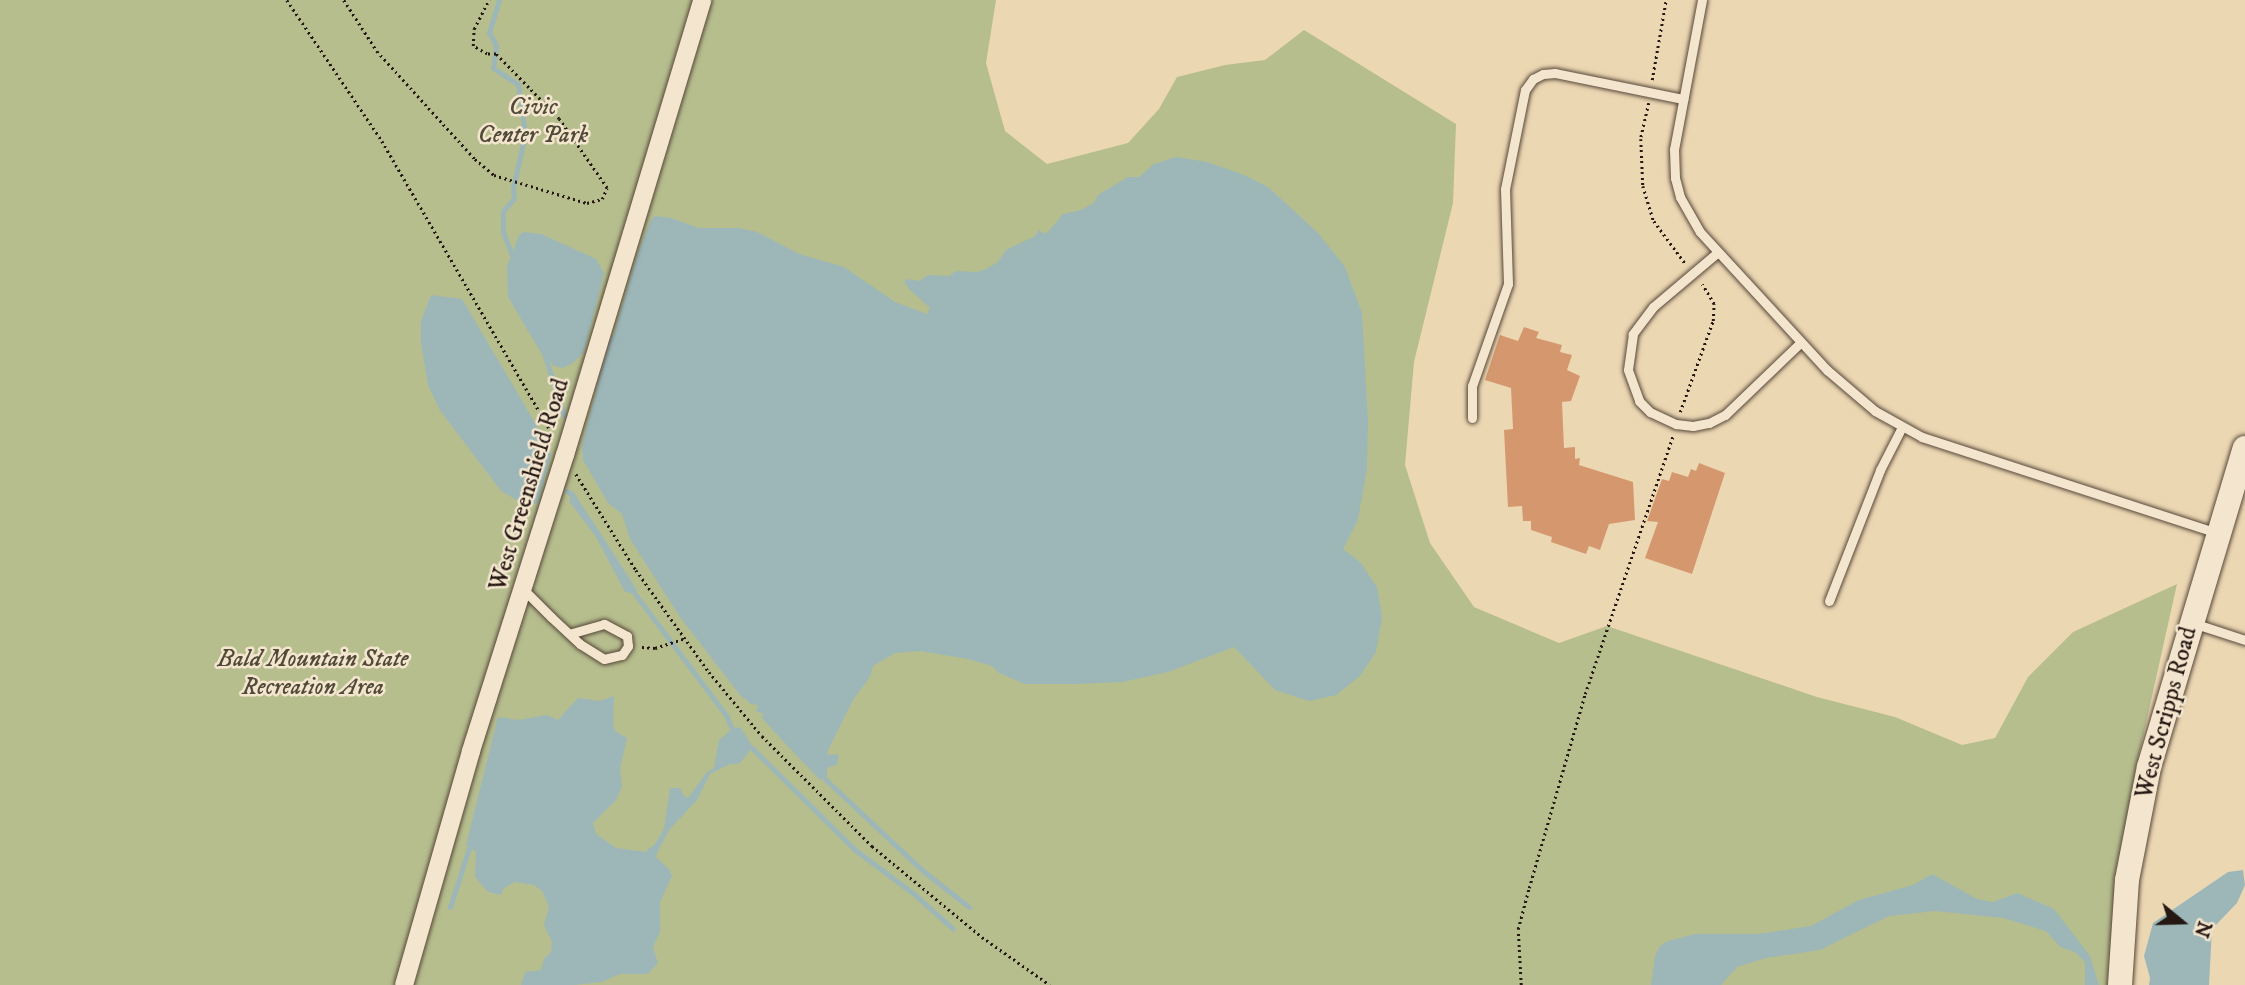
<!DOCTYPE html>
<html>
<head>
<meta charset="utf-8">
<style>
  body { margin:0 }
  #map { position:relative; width:2245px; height:985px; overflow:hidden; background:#ecd7b3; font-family:"IM FELL DW Pica",serif }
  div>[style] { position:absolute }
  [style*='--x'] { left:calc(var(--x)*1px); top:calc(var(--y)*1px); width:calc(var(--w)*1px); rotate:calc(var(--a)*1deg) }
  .green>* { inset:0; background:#b6be8e }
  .water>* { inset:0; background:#9db7b8 }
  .stream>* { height:5px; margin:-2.5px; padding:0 2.5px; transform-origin:2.5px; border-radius:2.5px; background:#9db7b8 }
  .building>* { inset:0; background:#d5986e }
  .path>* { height:2.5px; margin-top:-1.25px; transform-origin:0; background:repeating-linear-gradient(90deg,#251812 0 2px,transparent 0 5.5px) }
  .roads { filter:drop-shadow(0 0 2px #57483a) drop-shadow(0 0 2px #57483a) }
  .lane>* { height:9px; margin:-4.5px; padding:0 4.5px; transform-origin:4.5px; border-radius:4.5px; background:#f3e5ce }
  .street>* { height:18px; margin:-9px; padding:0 9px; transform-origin:9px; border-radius:9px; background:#f3e5ce }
  .secondary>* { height:24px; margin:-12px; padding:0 12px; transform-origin:12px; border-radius:12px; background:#f3e5ce }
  span { translate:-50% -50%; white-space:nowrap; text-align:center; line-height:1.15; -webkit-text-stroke:5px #f3e5ce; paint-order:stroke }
  .park-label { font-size:24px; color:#504a37; font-style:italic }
  .street-label { font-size:24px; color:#251812 }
  .north { position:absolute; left:2147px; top:887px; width:70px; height:70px; -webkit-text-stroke:5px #f3e5ce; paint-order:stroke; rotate:109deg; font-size:19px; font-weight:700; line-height:28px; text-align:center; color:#251812 }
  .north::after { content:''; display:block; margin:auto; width:24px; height:32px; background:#251812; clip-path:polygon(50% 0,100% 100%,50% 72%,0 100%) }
</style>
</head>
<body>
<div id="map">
  <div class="green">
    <i style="clip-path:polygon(0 0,694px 0,569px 417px,580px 437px,710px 0,996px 0,986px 63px,1005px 131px,1047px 164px,1128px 143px,1159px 109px,1177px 77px,1225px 65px,1265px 60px,1304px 30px,1456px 124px,1453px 203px,1414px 362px,1405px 465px,1430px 543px,1474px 607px,1559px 643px,1607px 626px,1817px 697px,1895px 717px,1962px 745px,1995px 738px,2028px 677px,2073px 632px,2177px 584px,2136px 768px,2116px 886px,2111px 985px,0 985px)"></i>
  </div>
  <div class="water">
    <i style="clip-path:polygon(1176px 157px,1207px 162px,1244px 175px,1268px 187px,1318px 233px,1345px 267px,1362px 313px,1368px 420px,1367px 469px,1358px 519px,1343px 549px,1360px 562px,1377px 587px,1382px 617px,1376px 652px,1360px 676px,1336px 695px,1309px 701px,1275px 690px,1234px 647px,1168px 672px,1122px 682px,1076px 684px,1025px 684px,999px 673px,992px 666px,968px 659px,920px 651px,895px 653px,873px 666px,870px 677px,853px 700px,829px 748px,827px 755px,838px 754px,838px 764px,827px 768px,827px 777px,820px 780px,781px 739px,762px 718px,763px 713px,756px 712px,758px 705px,751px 704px,740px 695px,680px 617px,630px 539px,622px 514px,608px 503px,583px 460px,582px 445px,609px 340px,613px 336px,637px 255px,651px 220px,655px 216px,671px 218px,699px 228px,739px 228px,757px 232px,799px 254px,844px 267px,895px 302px,927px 314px,930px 308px,909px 289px,904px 282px,908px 279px,919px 281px,928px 275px,949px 276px,956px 271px,977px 272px,986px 269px,998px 262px,1006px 250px,1035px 236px,1039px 230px,1045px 234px,1048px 232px,1063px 214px,1081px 210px,1094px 203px,1098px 195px,1128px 177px,1139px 177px,1154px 164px)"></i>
    <i style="clip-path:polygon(524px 232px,541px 234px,596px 259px,604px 273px,584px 352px,573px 363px,563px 368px,554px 366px,540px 351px,508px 297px,507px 267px,519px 235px)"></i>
    <i style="clip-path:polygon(431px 295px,462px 299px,548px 445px,551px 454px,538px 503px,525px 505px,501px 491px,439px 409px,428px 385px,421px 343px,421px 321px)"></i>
    <i style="clip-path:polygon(573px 491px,637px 590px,635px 594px,625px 592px,596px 537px,569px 501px)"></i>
    <i style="clip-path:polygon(614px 696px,613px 725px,616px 732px,627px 738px,620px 769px,622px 787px,616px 800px,593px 823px,596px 834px,616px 848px,645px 852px,655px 844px,664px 829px,670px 788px,680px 788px,684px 796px,688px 798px,707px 772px,714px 768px,719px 740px,732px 729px,740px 727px,753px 747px,739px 764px,730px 764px,710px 774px,697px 800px,669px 830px,659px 849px,656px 857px,669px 869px,672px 876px,660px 902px,660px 932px,653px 947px,658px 963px,648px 974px,620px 974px,602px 982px,574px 985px,521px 985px,525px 972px,541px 970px,544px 959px,551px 952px,552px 942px,544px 925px,549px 907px,542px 891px,534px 885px,515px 882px,504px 888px,501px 895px,488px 892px,475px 877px,476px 852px,466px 845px,498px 717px,518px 720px,547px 715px,558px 720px,578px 698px,600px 701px)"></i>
    <i style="clip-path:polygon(2243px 870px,2245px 885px,2237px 903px,2212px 929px,2209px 985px,2149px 985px,2150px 978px,2144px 956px,2153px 923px,2228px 872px)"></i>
    <i style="clip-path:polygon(1932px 874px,1977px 899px,1993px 902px,2017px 893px,2054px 909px,2090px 956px,2099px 985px,2085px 985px,2085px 962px,2075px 952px,2060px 947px,2046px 931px,2003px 918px,1935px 911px,1889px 916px,1820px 950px,1766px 958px,1737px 967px,1721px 985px,1651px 985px,1655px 956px,1660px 946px,1668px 941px,1695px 934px,1758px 934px,1811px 926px,1859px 900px,1913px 885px)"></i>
  </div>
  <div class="stream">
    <i style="--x:499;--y:0;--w:34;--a:107"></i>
    <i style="--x:489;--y:32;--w:15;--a:62"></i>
    <i style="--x:496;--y:45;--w:23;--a:97"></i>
    <i style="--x:493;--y:68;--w:30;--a:33"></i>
    <i style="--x:518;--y:84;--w:50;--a:82"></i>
    <i style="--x:525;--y:134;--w:55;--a:102.5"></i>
    <i style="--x:513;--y:188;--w:10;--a:84"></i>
    <i style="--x:514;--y:198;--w:17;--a:130"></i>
    <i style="--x:503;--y:211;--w:21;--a:90"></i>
    <i style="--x:503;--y:232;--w:31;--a:69"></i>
    <i style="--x:543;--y:350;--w:69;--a:72.3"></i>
    <i style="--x:567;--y:491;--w:5;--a:37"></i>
    <i style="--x:635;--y:594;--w:151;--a:53.1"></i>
    <i style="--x:726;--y:715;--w:15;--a:67"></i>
    <i style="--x:752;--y:748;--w:144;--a:44.7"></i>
    <i style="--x:854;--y:849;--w:75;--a:36.9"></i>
    <i style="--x:914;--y:894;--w:52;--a:41.9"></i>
    <i style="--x:825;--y:779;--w:133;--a:43.2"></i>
    <i style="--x:922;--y:870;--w:60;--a:38.2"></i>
    <i style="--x:450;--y:907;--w:62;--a:-72.1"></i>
  </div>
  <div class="building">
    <i style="clip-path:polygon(1524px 327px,1539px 332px,1536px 338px,1562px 345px,1560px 352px,1572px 355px,1567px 370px,1580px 376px,1571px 401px,1562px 402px,1564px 448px,1575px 447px,1575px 459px,1580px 458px,1579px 465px,1633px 482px,1635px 520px,1609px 524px,1600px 550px,1589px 546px,1586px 554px,1551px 542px,1552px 537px,1531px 530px,1531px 521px,1523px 521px,1522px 506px,1508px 507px,1504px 430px,1513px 429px,1511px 388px,1485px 380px,1500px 335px,1518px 341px)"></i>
    <i style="clip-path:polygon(1699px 463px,1725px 473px,1692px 574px,1645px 558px,1658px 522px,1647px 521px,1662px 479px,1669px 481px,1672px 472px,1688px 477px,1691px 469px,1696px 471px)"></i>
  </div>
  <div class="path">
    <i style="--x:287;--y:0;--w:170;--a:56"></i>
    <i style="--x:382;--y:141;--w:340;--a:59.8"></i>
    <i style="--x:344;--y:0;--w:61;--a:57.1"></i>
    <i style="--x:377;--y:51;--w:146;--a:47.8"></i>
    <i style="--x:475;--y:159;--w:25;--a:40"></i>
    <i style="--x:494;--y:175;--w:97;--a:16.8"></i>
    <i style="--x:587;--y:203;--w:16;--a:-15"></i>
    <i style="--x:602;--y:199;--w:12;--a:-66"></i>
    <i style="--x:607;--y:188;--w:84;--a:-124.8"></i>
    <i style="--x:559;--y:119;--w:91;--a:-134.1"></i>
    <i style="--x:496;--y:54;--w:9;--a:180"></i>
    <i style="--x:487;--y:54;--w:16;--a:-150"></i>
    <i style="--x:473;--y:46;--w:17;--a:-87"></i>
    <i style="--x:474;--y:29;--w:33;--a:-63"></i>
    <i style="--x:1652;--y:80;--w:81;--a:-80.1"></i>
    <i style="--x:1649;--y:103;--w:37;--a:103"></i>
    <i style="--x:1641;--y:139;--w:47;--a:87.6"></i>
    <i style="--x:1643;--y:186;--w:37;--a:73"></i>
    <i style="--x:1654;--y:221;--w:52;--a:53.6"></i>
    <i style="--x:1680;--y:412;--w:97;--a:-70.1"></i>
    <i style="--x:1713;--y:321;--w:17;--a:-87"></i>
    <i style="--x:1714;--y:304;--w:23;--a:-121"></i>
    <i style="--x:576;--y:474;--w:113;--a:58"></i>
    <i style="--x:636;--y:570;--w:125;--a:54.4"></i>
    <i style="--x:709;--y:672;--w:83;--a:50.4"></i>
    <i style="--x:762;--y:736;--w:156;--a:45"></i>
    <i style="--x:872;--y:846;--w:143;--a:39.6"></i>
    <i style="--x:982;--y:937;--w:83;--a:35.2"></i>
    <i style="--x:642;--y:647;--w:13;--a:4"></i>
    <i style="--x:655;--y:648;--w:32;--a:-18"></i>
    <i style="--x:1521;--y:985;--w:56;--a:-93.1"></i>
    <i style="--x:1518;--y:929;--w:42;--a:-75"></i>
    <i style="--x:1529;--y:888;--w:202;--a:-73.9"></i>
    <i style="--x:1585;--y:694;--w:274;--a:-71.2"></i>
  </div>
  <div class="roads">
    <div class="lane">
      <i style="--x:1702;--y:0;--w:152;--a:100.6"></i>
      <i style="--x:1674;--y:149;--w:29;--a:88"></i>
      <i style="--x:1675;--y:178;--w:20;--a:75"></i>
      <i style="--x:1680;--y:197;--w:40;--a:60.3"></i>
      <i style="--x:1700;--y:232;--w:188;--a:47.4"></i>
      <i style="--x:1827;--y:370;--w:63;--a:40.5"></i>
      <i style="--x:1875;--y:411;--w:54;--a:29"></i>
      <i style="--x:1922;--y:437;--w:310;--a:18"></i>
      <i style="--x:1718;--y:252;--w:85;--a:139.8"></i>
      <i style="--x:1653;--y:307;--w:34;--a:127"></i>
      <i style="--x:1633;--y:334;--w:36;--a:98"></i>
      <i style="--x:1628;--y:370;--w:33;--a:70"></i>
      <i style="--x:1639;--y:401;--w:16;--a:45"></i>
      <i style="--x:1650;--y:412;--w:29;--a:25"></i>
      <i style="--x:1676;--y:424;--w:17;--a:7"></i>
      <i style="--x:1693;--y:426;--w:16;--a:-11"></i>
      <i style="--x:1709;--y:423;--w:18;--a:-27"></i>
      <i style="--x:1725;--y:415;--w:105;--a:-43.8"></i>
      <i style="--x:1472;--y:418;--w:32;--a:-90"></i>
      <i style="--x:1472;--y:386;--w:108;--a:-70.6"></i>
      <i style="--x:1508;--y:284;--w:95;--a:-91.8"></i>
      <i style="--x:1505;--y:189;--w:101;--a:-78.6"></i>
      <i style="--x:1525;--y:90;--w:14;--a:-54"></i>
      <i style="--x:1533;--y:79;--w:11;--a:-27"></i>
      <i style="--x:1543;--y:74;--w:12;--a:-5"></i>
      <i style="--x:1555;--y:73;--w:131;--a:11.5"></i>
      <i style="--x:523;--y:589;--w:40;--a:45"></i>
      <i style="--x:551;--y:617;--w:40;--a:43"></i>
      <i style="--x:580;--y:644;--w:28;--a:32"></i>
      <i style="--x:604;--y:659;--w:18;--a:-13"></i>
      <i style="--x:622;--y:655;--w:11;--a:-56"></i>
      <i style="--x:628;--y:646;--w:10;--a:-96"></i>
      <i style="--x:627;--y:636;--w:26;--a:-152"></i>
      <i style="--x:604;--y:624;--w:35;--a:164"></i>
      <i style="--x:1829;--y:601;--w:141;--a:-68.7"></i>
      <i style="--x:1880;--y:470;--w:48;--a:-62.9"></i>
      <i style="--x:2193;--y:623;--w:55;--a:18.1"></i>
    </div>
    <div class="street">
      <i style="--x:404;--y:985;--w:243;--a:-74"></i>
      <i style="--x:471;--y:751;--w:311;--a:-72.4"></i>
      <i style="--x:565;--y:455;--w:475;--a:-73.2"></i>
    </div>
    <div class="secondary">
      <i style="--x:2120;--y:985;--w:105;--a:-86.2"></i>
      <i style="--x:2127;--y:880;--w:115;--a:-79"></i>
      <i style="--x:2149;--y:767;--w:333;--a:-73.3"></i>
    </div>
  </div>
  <div class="park-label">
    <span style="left:533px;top:122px">Civic<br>Center Park</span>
    <span style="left:313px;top:674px">Bald Mountain State<br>Recreation Area</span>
  </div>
  <div class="street-label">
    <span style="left:530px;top:485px;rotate:-73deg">West Greenshield Road</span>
    <span style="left:2167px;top:713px;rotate:-75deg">West Scripps Road</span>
  </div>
  <div class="north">N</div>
</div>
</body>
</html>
